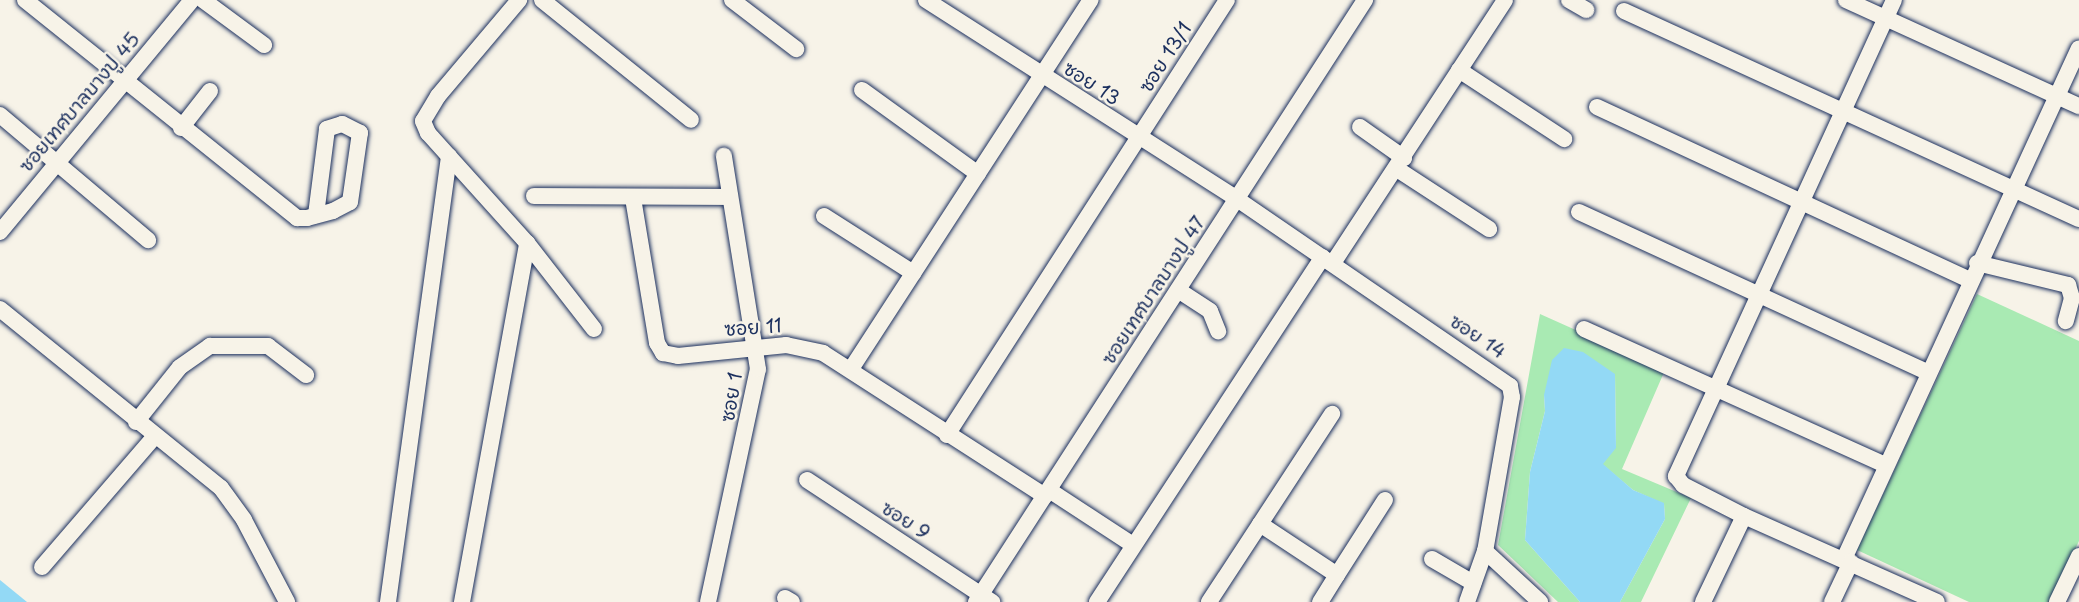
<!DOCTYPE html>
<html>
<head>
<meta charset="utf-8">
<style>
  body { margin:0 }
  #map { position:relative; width:2079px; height:602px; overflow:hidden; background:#f7f3e8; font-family:"Playpen Sans","Playpen Sans Thai",sans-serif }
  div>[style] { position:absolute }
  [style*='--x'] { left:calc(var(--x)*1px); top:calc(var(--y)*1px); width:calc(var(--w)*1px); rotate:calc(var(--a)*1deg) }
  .green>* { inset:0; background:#a9eab3 }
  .water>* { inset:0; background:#93d9f5 }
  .roads { filter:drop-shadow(0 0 2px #1b2f5e) drop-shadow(0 0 2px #1b2f5e) }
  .minor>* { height:16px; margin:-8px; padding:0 8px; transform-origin:8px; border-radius:8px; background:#f7f3e8 }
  span { translate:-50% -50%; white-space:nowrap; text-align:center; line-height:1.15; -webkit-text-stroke:5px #f7f3e8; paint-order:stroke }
  .street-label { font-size:19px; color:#1b2f5e }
</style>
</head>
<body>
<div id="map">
  <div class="green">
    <i style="clip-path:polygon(1977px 294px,2079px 341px,2079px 541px,2050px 602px,1969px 602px,1857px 550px)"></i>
    <i style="clip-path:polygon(1540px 314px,1665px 370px,1622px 469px,1691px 498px,1641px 602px,1620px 602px,1665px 519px,1664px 504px,1633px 490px,1602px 464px,1616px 447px,1615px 374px,1544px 395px,1545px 411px,1530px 472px,1525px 540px,1580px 602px,1558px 602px,1498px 545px)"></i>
  </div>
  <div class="water">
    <i style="clip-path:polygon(1564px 348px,1583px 352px,1615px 374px,1616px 448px,1603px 464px,1633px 490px,1664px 503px,1665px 519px,1620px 602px,1580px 602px,1525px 540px,1530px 472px,1545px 411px,1544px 395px,1552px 360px)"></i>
    <i style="clip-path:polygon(0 580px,27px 602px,0 602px)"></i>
  </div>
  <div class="roads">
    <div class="minor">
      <i style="--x:25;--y:0;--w:349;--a:38.7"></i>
      <i style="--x:297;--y:218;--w:10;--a:0"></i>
      <i style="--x:307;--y:218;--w:27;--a:-15"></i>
      <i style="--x:333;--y:211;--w:19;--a:-28"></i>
      <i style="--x:350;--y:202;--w:70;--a:-81.8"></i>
      <i style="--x:360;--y:133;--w:20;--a:-153"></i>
      <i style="--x:342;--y:124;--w:16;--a:162"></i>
      <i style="--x:327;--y:129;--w:87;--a:97.3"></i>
      <i style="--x:203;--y:0;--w:76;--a:36.4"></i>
      <i style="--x:542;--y:0;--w:191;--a:38.8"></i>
      <i style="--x:732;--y:0;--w:81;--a:37.4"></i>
      <i style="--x:926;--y:0;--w:369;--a:32.6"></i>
      <i style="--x:1237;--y:199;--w:331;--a:34.4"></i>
      <i style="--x:1510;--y:386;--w:11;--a:80"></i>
      <i style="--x:1512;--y:397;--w:156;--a:99.9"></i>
      <i style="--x:1485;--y:551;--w:54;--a:109.4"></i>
      <i style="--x:1569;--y:0;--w:20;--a:30"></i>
      <i style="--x:1846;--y:0;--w:256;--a:24.5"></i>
      <i style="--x:1894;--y:0;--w:524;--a:114.61"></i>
      <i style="--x:1676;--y:476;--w:11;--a:52"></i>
      <i style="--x:1683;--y:485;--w:68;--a:26.9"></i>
      <i style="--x:1744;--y:516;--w:211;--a:24"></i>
      <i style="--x:1624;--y:11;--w:500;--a:24.57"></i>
      <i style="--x:1459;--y:70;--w:126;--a:33.3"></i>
      <i style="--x:862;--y:90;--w:143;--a:35.9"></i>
      <i style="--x:1597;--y:107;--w:410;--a:24.9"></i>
      <i style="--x:0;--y:115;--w:194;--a:40.2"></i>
      <i style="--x:1360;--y:127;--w:54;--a:35.2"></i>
      <i style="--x:181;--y:128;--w:47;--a:-51.9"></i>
      <i style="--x:1397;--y:169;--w:110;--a:33.1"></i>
      <i style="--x:534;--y:196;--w:196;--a:0.3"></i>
      <i style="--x:633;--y:198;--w:147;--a:80.6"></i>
      <i style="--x:657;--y:343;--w:12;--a:59"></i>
      <i style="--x:663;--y:353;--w:15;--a:11"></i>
      <i style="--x:678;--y:356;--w:109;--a:-5.8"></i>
      <i style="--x:786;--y:345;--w:38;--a:12"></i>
      <i style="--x:823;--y:353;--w:264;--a:32.8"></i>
      <i style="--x:1579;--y:212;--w:383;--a:24.7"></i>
      <i style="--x:824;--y:216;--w:106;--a:32.6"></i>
      <i style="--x:0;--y:232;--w:301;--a:-50.4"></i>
      <i style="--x:527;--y:243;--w:109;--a:52.1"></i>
      <i style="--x:1333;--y:263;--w:314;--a:-56.8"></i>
      <i style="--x:1977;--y:263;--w:94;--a:13.6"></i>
      <i style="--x:2068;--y:285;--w:14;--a:73"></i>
      <i style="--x:2072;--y:298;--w:24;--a:105"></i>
      <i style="--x:1178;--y:290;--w:38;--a:33"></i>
      <i style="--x:1210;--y:311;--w:22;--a:68"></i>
      <i style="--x:0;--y:309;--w:284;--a:39"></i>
      <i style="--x:221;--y:488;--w:39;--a:54"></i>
      <i style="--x:244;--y:520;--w:93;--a:62.3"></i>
      <i style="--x:1584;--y:329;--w:330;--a:24.3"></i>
      <i style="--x:851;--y:369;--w:440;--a:-57"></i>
      <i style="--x:136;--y:422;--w:70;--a:-51.3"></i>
      <i style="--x:180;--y:367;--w:37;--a:-35"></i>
      <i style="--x:210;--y:346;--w:58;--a:0"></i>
      <i style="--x:268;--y:346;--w:48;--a:37.3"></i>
      <i style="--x:947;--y:435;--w:517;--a:-57.23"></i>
      <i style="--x:807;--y:480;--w:222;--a:33.4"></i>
      <i style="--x:1049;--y:490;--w:100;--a:33.2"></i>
      <i style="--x:1260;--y:524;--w:92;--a:33.5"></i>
      <i style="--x:1337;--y:575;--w:32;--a:122"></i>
      <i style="--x:1485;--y:551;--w:75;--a:42.8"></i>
      <i style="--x:1432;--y:559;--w:48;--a:30.3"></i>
      <i style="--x:1844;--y:559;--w:562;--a:-65.3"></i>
      <i style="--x:42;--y:567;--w:173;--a:-49.2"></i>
      <i style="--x:1337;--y:575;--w:89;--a:-57.4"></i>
      <i style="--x:785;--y:598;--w:8;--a:30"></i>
      <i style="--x:388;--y:602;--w:450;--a:-82.2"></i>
      <i style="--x:462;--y:602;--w:365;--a:-79.7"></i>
      <i style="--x:527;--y:243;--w:148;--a:-132"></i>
      <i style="--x:428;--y:133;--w:13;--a:-113"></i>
      <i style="--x:423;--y:121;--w:29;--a:-59"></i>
      <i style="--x:438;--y:96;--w:126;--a:-49.8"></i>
      <i style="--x:708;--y:602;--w:238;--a:-77.9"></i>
      <i style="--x:758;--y:369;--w:216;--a:-99.1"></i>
      <i style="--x:976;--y:602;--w:717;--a:-57.13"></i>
      <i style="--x:1097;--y:602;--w:412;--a:-56.8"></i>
      <i style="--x:1209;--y:602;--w:225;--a:-56.8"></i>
      <i style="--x:1703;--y:602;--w:95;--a:-64.5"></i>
      <i style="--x:1832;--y:602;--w:44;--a:-64.6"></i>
      <i style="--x:2057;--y:602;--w:51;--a:-64.4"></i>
    </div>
  </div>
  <div class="street-label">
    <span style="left:1165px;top:57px;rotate:-57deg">ซอย 13/1</span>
    <span style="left:1092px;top:83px;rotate:33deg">ซอย 13</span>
    <span style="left:79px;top:102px;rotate:-50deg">ซอยเทศบาลบางปู 45</span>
    <span style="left:1153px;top:290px;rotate:-57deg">ซอยเทศบาลบางปู 47</span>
    <span style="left:753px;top:327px;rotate:-4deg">ซอย 11</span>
    <span style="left:1478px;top:336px;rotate:34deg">ซอย 14</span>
    <span style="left:731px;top:397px;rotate:-80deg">ซอย 1</span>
    <span style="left:906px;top:520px;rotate:33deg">ซอย 9</span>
  </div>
</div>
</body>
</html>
